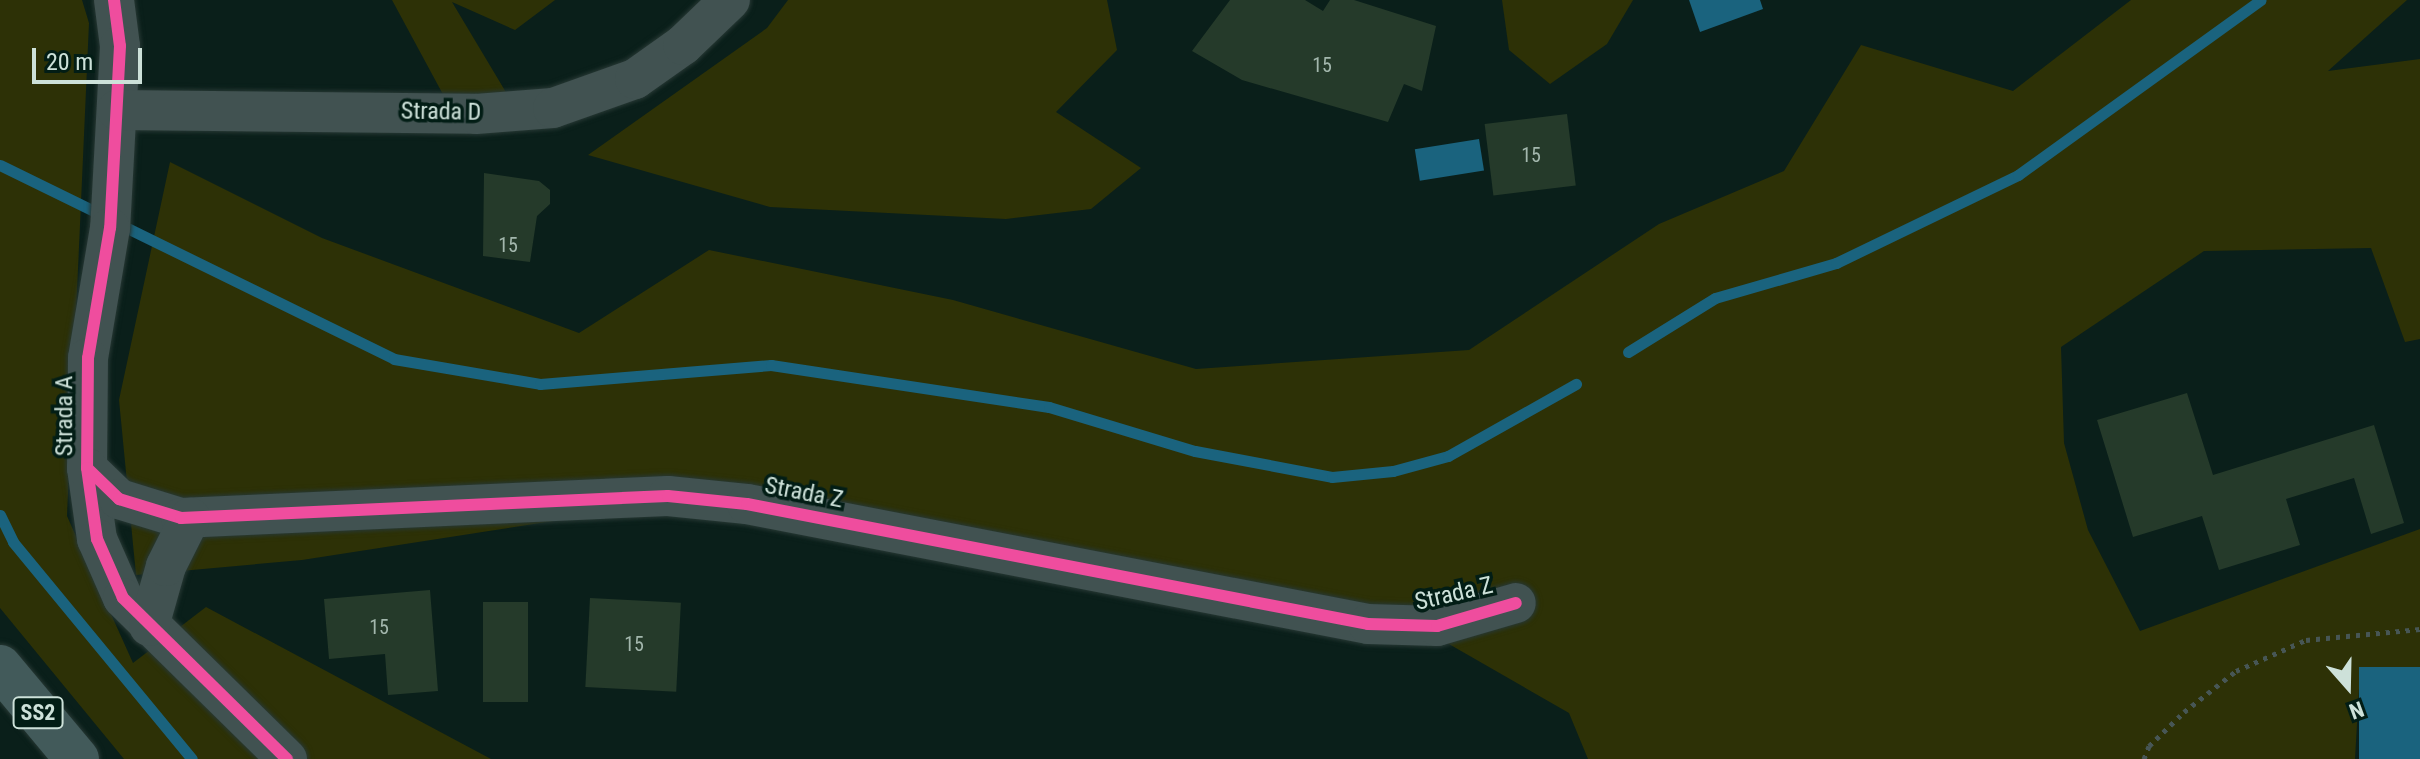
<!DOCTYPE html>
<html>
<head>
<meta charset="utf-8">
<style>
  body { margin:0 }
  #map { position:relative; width:2420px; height:759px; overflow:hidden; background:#0a1f1a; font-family:"Roboto Condensed",sans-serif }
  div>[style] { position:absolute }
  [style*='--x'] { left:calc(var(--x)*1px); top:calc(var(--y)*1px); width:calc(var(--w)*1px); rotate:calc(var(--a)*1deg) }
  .green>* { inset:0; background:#2d3106 }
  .water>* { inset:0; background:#1a637e; transform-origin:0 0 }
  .stream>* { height:11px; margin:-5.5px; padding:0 5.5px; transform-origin:5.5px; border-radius:5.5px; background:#1a637e }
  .building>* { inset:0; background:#253a2a; transform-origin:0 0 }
  .path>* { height:5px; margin-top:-2.5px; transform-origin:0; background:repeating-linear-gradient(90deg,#475655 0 4px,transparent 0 10px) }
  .roads { filter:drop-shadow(0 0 2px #273834) drop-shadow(0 0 2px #273834) }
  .minor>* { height:40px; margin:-20px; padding:0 20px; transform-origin:20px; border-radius:20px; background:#415251 }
  .major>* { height:44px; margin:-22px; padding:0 22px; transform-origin:22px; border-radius:22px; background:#425a5a }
  .cycleway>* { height:12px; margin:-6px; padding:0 6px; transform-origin:6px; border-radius:6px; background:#ef4d9e }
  span { translate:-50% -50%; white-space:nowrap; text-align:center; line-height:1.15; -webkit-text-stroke:7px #021d15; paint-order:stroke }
  .number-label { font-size:20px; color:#a3b7ad }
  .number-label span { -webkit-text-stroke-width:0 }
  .shield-label span { padding:2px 6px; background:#021d15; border:2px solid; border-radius:6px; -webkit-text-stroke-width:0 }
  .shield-label { font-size:22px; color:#cde1d9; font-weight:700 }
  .street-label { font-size:24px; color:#cde1d9 }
  .north { position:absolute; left:2308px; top:647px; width:80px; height:80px; -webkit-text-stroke:6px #021d15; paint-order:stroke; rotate:160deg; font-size:22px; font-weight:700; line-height:32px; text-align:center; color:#cde1d9 }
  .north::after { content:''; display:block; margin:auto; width:28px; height:36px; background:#cde1d9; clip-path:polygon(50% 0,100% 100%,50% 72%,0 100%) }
  .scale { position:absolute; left:32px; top:48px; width:110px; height:36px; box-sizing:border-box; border:4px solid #cde1d9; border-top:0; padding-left:10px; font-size:24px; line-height:28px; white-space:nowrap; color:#cde1d9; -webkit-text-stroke:6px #021d15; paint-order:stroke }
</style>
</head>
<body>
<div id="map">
  <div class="green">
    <i style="clip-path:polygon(0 0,82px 0,89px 23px,67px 516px,133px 663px,206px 607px,491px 759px,124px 759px,0 608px)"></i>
    <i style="clip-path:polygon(392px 0,555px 0,515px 30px,452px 2px,513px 104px,446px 100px)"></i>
    <i style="clip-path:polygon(788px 0,1107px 0,1117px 50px,1056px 112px,1141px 168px,1091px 209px,1006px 219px,770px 207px,588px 155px,767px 28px)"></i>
    <i style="clip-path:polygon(1502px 0,1633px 0,1607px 44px,1550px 84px,1509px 50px)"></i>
    <i style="clip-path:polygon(2131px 0,2407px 0,2328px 71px,2420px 59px,2420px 339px,2405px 342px,2371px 248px,2204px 251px,2061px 347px,2064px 443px,2088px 530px,2140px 631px,2420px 529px,2420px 667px,2360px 671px,2355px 759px,1588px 759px,1569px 713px,1421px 628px,701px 498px,302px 560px,136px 575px,119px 400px,170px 162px,322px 238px,579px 333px,709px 250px,953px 300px,1196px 369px,1469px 350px,1659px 224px,1784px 171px,1861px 45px,2013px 91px)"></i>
  </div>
  <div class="water">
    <i style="clip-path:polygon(1689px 0,1760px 0,1763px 9px,1700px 32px)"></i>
    <i style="left:1479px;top:139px;width:32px;height:65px;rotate:81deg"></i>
    <i style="left:2420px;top:667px;width:92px;height:61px;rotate:90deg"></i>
  </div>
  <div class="stream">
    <i style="--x:0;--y:165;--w:116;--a:26.1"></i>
    <i style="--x:119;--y:224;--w:306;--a:26.1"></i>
    <i style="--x:394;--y:359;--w:148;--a:9.7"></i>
    <i style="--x:540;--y:384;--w:232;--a:-4.7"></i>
    <i style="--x:771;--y:365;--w:281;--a:8.6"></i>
    <i style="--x:1049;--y:407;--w:152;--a:16.8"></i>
    <i style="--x:1195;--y:451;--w:139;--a:10.7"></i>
    <i style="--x:1332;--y:477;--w:61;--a:-5.6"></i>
    <i style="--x:1393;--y:471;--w:57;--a:-15.3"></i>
    <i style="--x:1448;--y:456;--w:147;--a:-29.4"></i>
    <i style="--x:1628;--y:352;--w:102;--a:-31.8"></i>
    <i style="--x:1715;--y:298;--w:126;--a:-16.1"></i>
    <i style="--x:1836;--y:263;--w:202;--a:-25.8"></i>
    <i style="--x:2018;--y:175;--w:299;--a:-35.8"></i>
    <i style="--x:0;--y:515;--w:30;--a:64"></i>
    <i style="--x:13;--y:542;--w:281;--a:50.5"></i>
  </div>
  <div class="building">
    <i style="clip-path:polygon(1230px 0,1305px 0,1323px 11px,1330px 0,1354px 0,1436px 26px,1422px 91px,1404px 84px,1388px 122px,1242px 80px,1192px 51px)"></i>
    <i style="left:1567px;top:114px;width:72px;height:83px;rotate:83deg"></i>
    <i style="clip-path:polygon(484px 173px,539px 181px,550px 190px,550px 204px,537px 216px,530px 262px,483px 256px)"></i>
    <i style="clip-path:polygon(2187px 393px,2213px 475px,2374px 425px,2404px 523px,2371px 534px,2354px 478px,2286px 499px,2300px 545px,2219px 570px,2202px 516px,2133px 537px,2097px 420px)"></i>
    <i style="clip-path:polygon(430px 590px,438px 691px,388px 695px,385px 654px,329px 659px,324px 599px)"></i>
    <i style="left:590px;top:598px;width:91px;height:89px;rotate:3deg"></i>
    <i style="left:483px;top:602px;width:45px;height:100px"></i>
  </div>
  <div class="path">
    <i style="--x:2144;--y:759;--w:14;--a:-69"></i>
    <i style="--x:2149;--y:746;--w:49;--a:-44.2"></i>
    <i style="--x:2184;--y:712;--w:66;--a:-38.3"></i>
    <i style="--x:2236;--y:671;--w:77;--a:-23.9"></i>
    <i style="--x:2306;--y:640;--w:115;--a:-5.5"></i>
  </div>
  <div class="roads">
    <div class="minor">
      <i style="--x:114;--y:0;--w:46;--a:82.6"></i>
      <i style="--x:120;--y:46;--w:182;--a:93.1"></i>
      <i style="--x:110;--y:228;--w:132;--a:99.6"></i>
      <i style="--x:88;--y:358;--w:110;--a:90.5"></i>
      <i style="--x:87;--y:468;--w:72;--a:82"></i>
      <i style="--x:97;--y:539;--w:64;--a:66.2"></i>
      <i style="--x:123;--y:598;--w:230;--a:44.5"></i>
      <i style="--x:117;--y:110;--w:359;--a:0.6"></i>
      <i style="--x:476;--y:114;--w:77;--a:-4.5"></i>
      <i style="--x:553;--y:108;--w:87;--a:-19.5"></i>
      <i style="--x:635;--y:79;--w:59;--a:-35.3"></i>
      <i style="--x:683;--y:45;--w:65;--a:-43.8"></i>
      <i style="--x:87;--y:468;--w:45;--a:44.1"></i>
      <i style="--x:119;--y:499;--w:65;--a:17"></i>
      <i style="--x:181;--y:518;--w:487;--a:-2.6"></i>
      <i style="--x:668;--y:496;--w:79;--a:5.8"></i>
      <i style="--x:747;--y:504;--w:632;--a:10.94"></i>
      <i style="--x:1368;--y:624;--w:69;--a:1.7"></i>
      <i style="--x:1437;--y:626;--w:82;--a:-16.2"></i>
      <i style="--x:149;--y:626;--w:62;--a:-74.2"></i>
      <i style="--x:166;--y:566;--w:54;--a:-63.4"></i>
    </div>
    <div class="major">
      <i style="--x:0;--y:667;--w:120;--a:50.1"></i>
    </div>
  </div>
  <div class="cycleway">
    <i style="--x:114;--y:0;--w:46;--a:82.6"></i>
    <i style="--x:120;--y:46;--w:182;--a:93.1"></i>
    <i style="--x:110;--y:228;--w:132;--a:99.6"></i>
    <i style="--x:88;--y:358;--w:110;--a:90.5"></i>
    <i style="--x:87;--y:468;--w:72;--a:82"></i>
    <i style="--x:97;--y:539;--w:64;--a:66.2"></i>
    <i style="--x:123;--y:598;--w:230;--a:44.5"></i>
    <i style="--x:87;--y:468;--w:45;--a:44.1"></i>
    <i style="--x:119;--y:499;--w:65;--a:17"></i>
    <i style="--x:181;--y:518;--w:487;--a:-2.6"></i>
    <i style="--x:668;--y:496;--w:79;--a:5.8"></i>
    <i style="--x:747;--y:504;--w:632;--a:10.94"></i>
    <i style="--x:1368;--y:624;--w:69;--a:1.7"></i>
    <i style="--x:1437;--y:626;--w:82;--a:-16.2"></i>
  </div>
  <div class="number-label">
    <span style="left:1322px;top:65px">15</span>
    <span style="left:1531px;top:155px">15</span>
    <span style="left:508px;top:245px">15</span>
    <span style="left:379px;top:627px">15</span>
    <span style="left:634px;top:644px">15</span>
  </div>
  <div class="shield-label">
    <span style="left:38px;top:713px">SS2</span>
  </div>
  <div class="street-label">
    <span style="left:441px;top:112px;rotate:1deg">Strada D</span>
    <span style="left:65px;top:416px;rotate:-90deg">Strada A</span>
    <span style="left:804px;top:493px;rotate:11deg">Strada Z</span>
    <span style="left:1454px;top:594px;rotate:-13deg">Strada Z</span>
  </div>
  <div class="north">N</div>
  <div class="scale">20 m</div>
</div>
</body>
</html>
